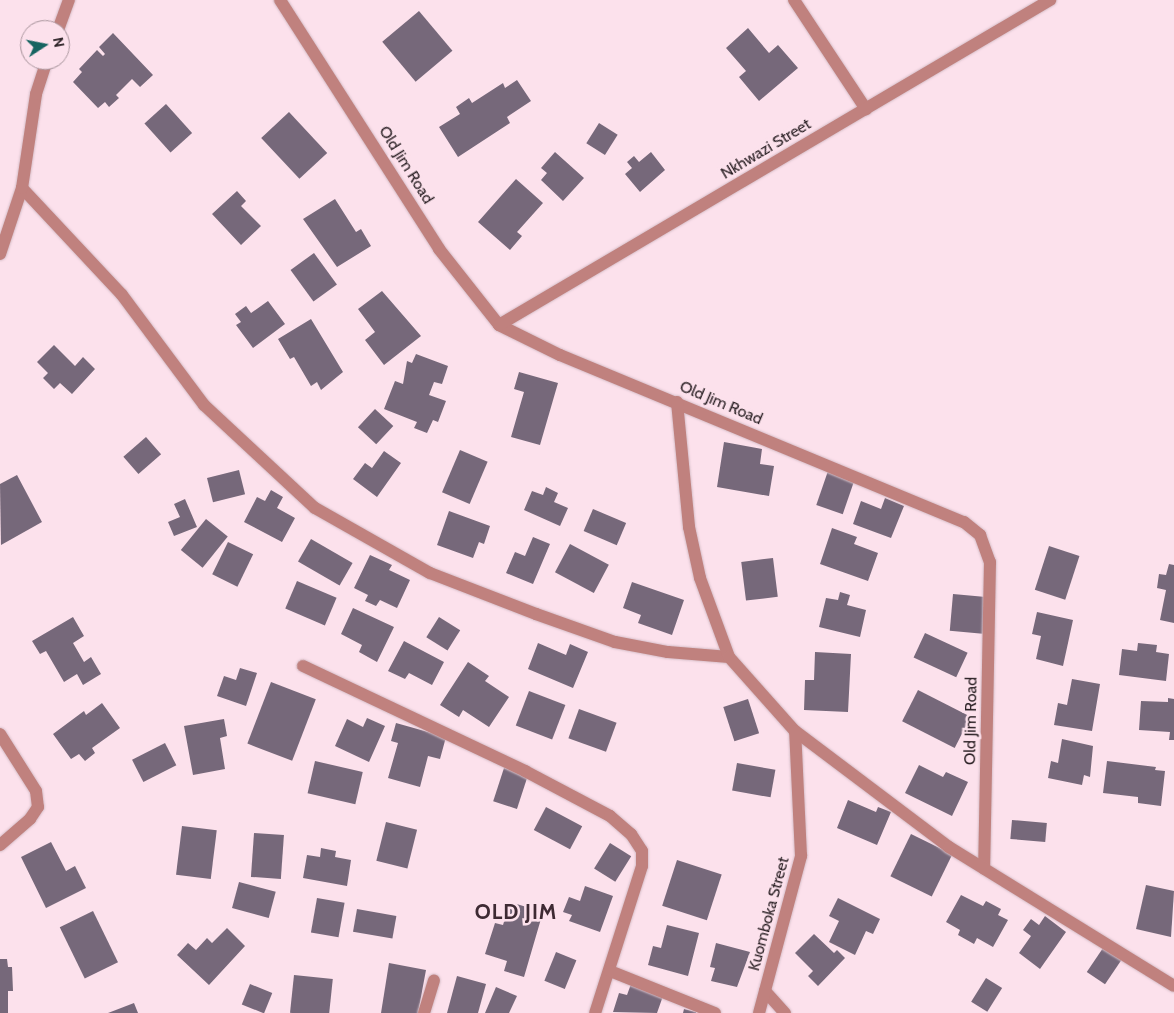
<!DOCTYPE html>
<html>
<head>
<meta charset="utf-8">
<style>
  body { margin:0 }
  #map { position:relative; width:1174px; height:1013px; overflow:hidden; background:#fce1ec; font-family:Cabin,sans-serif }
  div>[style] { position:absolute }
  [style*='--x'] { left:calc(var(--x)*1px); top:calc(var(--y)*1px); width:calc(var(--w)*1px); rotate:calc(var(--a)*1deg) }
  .building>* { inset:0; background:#76687a; transform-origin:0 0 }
  .roads { filter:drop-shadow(0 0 1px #d6bec8) drop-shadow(0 0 1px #d6bec8) }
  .minor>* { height:12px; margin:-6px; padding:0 6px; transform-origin:6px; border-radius:6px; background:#c0817e }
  span { translate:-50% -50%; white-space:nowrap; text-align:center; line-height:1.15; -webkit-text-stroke:5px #fce1ec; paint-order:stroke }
  .street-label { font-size:16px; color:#2b2125 }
  .district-label { font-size:21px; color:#3e2a33; font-weight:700; letter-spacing:1px }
  .north { position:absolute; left:20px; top:20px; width:50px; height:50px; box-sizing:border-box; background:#fce1ec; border:1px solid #a8949c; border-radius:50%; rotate:79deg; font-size:14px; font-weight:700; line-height:20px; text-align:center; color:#2b2125 }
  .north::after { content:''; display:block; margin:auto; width:18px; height:22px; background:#156461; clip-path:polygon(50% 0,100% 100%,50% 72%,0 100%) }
</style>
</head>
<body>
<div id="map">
  <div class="building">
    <i style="left:419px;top:11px;width:52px;height:48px;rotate:50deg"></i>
    <i style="clip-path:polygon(748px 28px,769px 53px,778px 45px,798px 68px,759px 101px,739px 77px,746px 71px,726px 48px)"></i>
    <i style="clip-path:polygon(113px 33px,153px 75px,140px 87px,132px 79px,116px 95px,119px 98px,109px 107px,105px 102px,98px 108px,73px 82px,82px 72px,79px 69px,97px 50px,103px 56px,105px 54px,99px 47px)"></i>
    <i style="clip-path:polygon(517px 80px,531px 101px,507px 117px,510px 123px,458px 157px,439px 127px,460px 114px,456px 107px,469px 98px,472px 103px,503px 83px,505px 88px)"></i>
    <i style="left:166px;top:104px;width:39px;height:29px;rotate:48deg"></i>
    <i style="left:289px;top:112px;width:56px;height:38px;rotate:47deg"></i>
    <i style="left:599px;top:123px;width:22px;height:24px;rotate:32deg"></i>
    <i style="clip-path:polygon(555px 152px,584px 178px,563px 201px,541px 180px,547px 173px,541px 168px)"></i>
    <i style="clip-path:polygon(651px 152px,665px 170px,640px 192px,625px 174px,632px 168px,627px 162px,634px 156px,639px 162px)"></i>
    <i style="clip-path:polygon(516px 179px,543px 203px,517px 232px,522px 236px,510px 250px,478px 222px)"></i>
    <i style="clip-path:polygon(237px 191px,246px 201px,241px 206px,261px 226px,241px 245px,212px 214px)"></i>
    <i style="clip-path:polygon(335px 199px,356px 232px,361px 229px,371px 246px,337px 267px,303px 219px)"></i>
    <i style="left:314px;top:253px;width:39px;height:29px;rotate:54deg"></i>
    <i style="clip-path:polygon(382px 291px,421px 336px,384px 365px,365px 340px,375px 332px,358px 309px)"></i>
    <i style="clip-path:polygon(268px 301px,285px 324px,253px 348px,236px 325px,241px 322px,235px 314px,246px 306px,251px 313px)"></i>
    <i style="clip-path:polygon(311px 319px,343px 372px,321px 390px,317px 382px,311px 386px,294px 357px,290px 359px,278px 339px)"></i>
    <i style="clip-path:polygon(54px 345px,75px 366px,83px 357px,95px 369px,72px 394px,60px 383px,54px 389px,43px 378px,48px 373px,37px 362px)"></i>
    <i style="clip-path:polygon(416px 354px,448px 366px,442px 384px,434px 382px,429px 395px,446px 401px,438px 422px,433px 420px,427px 433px,414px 428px,417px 422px,384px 409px,395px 381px,403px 384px,407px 361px,412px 363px)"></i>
    <i style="clip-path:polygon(519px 372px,558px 383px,540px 445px,511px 437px,524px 392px,514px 389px)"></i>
    <i style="left:375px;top:409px;width:25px;height:25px;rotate:43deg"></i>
    <i style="left:146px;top:437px;width:23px;height:30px;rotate:49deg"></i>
    <i style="clip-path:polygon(724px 442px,762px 449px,760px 464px,774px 466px,769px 496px,717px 487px)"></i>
    <i style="left:460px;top:450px;width:30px;height:46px;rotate:23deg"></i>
    <i style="clip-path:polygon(384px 451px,401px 463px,377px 497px,353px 479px,365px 463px,372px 468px)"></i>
    <i style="left:239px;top:470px;width:25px;height:33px;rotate:76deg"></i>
    <i style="left:828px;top:471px;width:28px;height:36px;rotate:19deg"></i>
    <i style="clip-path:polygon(17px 475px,42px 522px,1px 545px,0 484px)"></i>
    <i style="clip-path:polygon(546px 487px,558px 493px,554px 502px,568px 508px,560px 526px,524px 510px,532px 491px,543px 495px)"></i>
    <i style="clip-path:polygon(271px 490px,283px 497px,277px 508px,295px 518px,282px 542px,244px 522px,257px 497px,265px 501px)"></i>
    <i style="clip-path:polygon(885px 498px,904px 506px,891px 538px,853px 524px,861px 501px,881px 509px)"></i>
    <i style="clip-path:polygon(185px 499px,197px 527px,174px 536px,168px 522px,180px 517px,174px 504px)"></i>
    <i style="left:593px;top:509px;width:36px;height:24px;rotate:23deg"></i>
    <i style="clip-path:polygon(449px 511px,490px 526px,484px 544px,479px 542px,473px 558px,437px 545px)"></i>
    <i style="left:206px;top:519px;width:28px;height:40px;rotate:39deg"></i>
    <i style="clip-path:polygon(832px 528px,857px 537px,854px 544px,878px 553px,868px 581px,820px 564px)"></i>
    <i style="clip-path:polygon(533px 537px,550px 544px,533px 584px,506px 573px,515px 552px,525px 556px)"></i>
    <i style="left:311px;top:539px;width:48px;height:26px;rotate:30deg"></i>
    <i style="left:228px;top:542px;width:28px;height:36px;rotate:26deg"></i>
    <i style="left:570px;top:544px;width:44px;height:32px;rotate:28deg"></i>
    <i style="left:1049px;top:546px;width:32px;height:46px;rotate:18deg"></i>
    <i style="clip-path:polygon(370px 555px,392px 565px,389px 570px,410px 580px,397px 608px,380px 600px,376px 606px,365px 601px,368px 595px,354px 588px)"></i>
    <i style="left:773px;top:558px;width:39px;height:32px;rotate:83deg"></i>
    <i style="clip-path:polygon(1169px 564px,1174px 565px,1174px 623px,1160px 620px,1166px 590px,1157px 588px,1159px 574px,1166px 575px)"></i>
    <i style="left:297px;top:581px;width:43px;height:30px;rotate:23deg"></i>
    <i style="clip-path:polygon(632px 582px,684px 600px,672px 635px,638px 623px,641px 615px,623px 608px)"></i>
    <i style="clip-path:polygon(840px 592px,850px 595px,847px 605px,866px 610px,860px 637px,819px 627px,826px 598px,838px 600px)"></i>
    <i style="left:953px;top:594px;width:33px;height:37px;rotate:5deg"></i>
    <i style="clip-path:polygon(353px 608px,394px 627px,377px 662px,359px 652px,362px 645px,341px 634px)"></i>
    <i style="clip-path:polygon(1037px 612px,1073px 620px,1063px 666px,1036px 659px,1041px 636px,1032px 634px)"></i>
    <i style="clip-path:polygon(73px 617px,84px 636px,73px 643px,84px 662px,91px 657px,101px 674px,83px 685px,77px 674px,64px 682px,46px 651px,40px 654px,32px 641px)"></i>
    <i style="left:439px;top:617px;width:25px;height:24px;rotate:32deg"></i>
    <i style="left:925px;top:633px;width:47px;height:27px;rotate:25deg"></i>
    <i style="clip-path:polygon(404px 641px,444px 662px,432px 685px,409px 673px,405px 679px,388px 671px)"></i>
    <i style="clip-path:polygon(538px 643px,566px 655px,570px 644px,588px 652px,573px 688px,528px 669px)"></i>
    <i style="clip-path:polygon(1138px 643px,1157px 645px,1156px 652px,1169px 654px,1166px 681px,1119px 675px,1122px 649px,1137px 651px)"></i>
    <i style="clip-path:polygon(815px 652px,851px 654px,848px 712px,804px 710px,805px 680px,814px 680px)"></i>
    <i style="clip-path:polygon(468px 662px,489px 676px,485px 681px,509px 697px,489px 727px,463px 710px,459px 717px,440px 705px)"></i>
    <i style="clip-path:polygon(240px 668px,257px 673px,246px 706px,217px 696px,224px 676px,236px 680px)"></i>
    <i style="clip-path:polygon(1072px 679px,1100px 684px,1092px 731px,1054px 725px,1058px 703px,1067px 705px)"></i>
    <i style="left:271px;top:682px;width:48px;height:66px;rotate:21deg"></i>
    <i style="left:918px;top:690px;width:59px;height:35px;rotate:27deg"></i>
    <i style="left:529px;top:691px;width:39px;height:37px;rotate:21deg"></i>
    <i style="clip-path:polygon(1168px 698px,1174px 699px,1174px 740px,1169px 740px,1170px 732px,1139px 730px,1141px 701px,1168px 702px)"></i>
    <i style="left:748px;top:699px;width:36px;height:26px;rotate:72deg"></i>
    <i style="clip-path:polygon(102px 703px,120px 728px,92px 748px,95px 753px,85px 761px,79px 754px,71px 759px,53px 734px,84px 711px,86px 715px)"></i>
    <i style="left:579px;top:709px;width:40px;height:31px;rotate:20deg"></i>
    <i style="clip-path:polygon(367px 718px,385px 726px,369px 762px,335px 746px,347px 719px,363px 727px)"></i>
    <i style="clip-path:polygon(224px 719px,227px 736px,220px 738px,225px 769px,193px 775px,184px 726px)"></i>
    <i style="clip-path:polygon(396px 723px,446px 737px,440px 759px,428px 756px,420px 787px,388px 778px,398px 743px,391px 741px)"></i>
    <i style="clip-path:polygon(1062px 739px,1093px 746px,1090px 777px,1084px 775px,1082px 785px,1048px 778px,1051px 761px,1058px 763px)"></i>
    <i style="left:165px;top:743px;width:25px;height:37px;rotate:63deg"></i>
    <i style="left:315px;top:761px;width:49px;height:33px;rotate:13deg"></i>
    <i style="clip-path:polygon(1107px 761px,1156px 767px,1155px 770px,1165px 771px,1161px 806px,1138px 803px,1138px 797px,1103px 793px)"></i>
    <i style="left:737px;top:763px;width:39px;height:28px;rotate:10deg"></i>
    <i style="clip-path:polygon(919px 765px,943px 777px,946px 772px,968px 782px,952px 816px,905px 793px)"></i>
    <i style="left:504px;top:768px;width:25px;height:35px;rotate:18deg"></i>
    <i style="clip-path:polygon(848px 800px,876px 812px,878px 807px,891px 812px,877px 845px,837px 828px)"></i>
    <i style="left:546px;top:807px;width:41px;height:26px;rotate:28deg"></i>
    <i style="left:1012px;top:820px;width:35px;height:19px;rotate:5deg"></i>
    <i style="left:386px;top:822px;width:32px;height:40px;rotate:14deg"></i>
    <i style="left:182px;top:826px;width:35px;height:49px;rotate:7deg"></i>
    <i style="left:254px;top:833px;width:30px;height:44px;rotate:4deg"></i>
    <i style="left:911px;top:834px;width:46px;height:47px;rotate:26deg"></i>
    <i style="clip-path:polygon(51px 842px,66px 871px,75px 866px,86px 888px,46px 908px,21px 857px)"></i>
    <i style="left:610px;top:843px;width:25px;height:30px;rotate:32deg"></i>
    <i style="clip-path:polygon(321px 848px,336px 851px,335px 857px,351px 860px,347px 886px,303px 878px,307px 855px,320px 857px)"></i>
    <i style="left:677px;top:860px;width:47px;height:48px;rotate:18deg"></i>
    <i style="left:239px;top:882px;width:38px;height:27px;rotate:15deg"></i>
    <i style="clip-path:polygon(1146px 885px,1174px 891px,1171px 937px,1136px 929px)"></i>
    <i style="clip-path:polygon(585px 886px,613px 896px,600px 932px,569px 921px,572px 915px,563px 912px,569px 897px,580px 901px)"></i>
    <i style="clip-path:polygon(961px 895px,983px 906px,986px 901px,1001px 909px,998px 915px,1008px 920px,993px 947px,977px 938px,974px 944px,958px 935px,960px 930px,946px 922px)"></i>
    <i style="left:317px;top:898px;width:28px;height:35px;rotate:10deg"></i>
    <i style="clip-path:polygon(838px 898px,880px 919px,873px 934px,866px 931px,855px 955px,829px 942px,839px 921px,829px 916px)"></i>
    <i style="clip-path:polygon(510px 902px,543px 912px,524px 977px,504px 971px,507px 961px,485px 954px,495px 923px,503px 925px)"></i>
    <i style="left:357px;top:909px;width:40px;height:23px;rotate:10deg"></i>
    <i style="left:93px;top:911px;width:57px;height:37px;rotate:64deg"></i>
    <i style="clip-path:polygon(1045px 916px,1066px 932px,1040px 969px,1019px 953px,1031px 936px,1023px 930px,1031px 919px,1039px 925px)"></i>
    <i style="clip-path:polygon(667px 925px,699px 933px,688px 976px,648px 965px,653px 946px,661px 948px)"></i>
    <i style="clip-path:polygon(227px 928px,245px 946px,209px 985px,177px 955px,188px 943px,196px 950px,207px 938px,212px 943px)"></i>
    <i style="clip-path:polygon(814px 934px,834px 953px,837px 950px,845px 958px,818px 986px,808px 976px,813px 971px,795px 953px)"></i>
    <i style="clip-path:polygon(716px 943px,750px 952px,737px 987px,711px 981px,715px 968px,710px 967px)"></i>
    <i style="left:1103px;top:948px;width:22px;height:29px;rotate:34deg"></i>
    <i style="left:556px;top:952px;width:22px;height:31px;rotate:22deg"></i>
    <i style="clip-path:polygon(0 959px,7px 959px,8px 967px,12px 967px,13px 991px,8px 991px,8px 1013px,0 1013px)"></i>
    <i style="clip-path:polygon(389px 963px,426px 970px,418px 1013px,381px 1013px)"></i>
    <i style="left:294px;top:975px;width:39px;height:38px;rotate:6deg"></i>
    <i style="clip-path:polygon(457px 976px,486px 984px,478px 1013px,447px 1013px)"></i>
    <i style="left:986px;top:978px;width:19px;height:28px;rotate:32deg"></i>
    <i style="left:250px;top:984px;width:24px;height:22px;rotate:22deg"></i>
    <i style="clip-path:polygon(631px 984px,663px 996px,657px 1013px,613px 1012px,619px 993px,627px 995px)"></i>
    <i style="clip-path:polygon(496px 987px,517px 996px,509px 1013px,485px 1013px)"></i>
    <i style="clip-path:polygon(134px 1003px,138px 1013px,108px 1013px)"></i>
    <i style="clip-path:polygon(684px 1009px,696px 1012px,696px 1013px,683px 1013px)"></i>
  </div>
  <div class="roads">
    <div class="minor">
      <i style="--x:280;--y:0;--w:295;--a:57.4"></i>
      <i style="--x:439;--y:249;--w:97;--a:51.7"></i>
      <i style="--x:499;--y:325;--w:68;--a:26.2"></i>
      <i style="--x:560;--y:355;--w:437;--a:22.5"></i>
      <i style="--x:964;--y:522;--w:21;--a:39"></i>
      <i style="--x:980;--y:535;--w:29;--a:70"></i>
      <i style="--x:990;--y:562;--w:307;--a:91.1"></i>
      <i style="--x:794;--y:0;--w:131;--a:56.6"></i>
      <i style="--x:58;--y:30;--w:32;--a:-70"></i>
      <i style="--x:22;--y:188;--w:146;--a:46.9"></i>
      <i style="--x:122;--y:295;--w:137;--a:53.3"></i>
      <i style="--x:204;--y:405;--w:151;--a:42.9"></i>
      <i style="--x:315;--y:508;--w:132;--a:29.5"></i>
      <i style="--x:430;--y:573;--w:114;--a:21.1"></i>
      <i style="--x:536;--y:614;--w:84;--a:19.5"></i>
      <i style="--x:615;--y:642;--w:54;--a:10.7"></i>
      <i style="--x:668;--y:652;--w:61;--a:4.7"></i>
      <i style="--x:0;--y:254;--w:70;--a:-71.6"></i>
      <i style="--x:22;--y:188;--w:95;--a:-81.5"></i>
      <i style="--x:36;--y:94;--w:36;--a:-72"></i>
      <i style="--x:499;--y:325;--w:640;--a:-30.53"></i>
      <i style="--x:677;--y:402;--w:126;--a:84.5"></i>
      <i style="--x:689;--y:527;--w:52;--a:77.8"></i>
      <i style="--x:700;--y:578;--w:84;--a:69.8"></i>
      <i style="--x:729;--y:657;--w:99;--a:48.3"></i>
      <i style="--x:795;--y:731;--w:193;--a:37"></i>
      <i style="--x:949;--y:847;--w:264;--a:31.7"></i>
      <i style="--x:303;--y:666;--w:246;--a:25.3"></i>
      <i style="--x:525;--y:771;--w:96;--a:27.9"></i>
      <i style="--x:610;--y:816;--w:28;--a:41"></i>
      <i style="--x:631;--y:834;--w:20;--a:57"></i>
      <i style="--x:642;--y:851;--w:15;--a:90"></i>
      <i style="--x:642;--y:866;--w:154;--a:107.7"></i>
      <i style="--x:0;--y:734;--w:67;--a:57.7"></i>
      <i style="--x:36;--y:791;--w:16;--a:83"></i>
      <i style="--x:38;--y:807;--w:14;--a:124"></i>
      <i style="--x:30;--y:819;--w:40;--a:139"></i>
      <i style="--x:610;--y:971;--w:113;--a:21.8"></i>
      <i style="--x:765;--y:991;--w:30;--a:48"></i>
      <i style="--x:424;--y:1013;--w:34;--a:-73"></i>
      <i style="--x:759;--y:1013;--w:163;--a:-75"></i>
      <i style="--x:801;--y:856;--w:125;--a:-92.7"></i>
    </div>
  </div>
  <div class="street-label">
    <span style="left:766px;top:149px;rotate:-31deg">Nkhwazi Street</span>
    <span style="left:406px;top:165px;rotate:58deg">Old Jim Road</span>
    <span style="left:721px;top:403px;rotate:23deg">Old Jim Road</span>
    <span style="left:971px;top:721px;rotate:-89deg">Old Jim Road</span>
    <span style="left:769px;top:914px;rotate:-75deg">Kuomboka Street</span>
  </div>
  <div class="district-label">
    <span style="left:516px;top:912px">OLD JIM</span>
  </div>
  <div class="north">N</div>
</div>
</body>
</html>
